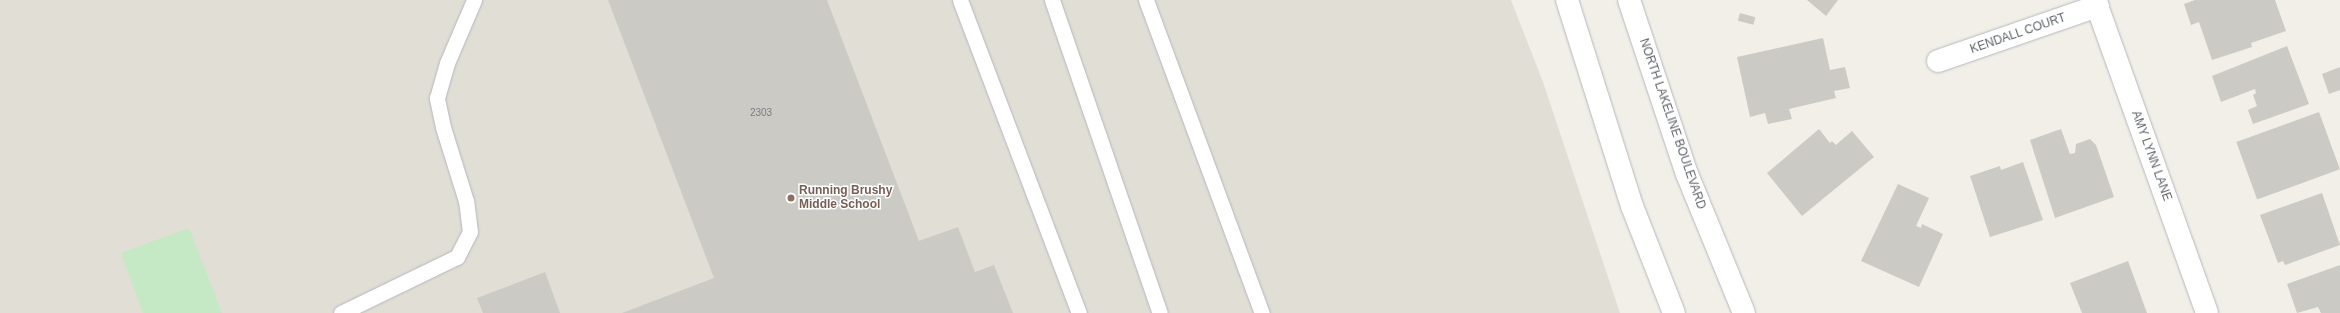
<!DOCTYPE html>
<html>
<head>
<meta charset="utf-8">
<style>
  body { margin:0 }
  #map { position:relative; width:2340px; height:313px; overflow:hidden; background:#f1efe8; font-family:Arial,sans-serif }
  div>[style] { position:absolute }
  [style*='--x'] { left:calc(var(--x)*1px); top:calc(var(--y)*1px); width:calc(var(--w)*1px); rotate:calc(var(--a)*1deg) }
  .education>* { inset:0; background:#e1ded6 }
  .green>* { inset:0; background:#c5e8c5 }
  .building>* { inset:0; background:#cccac5; transform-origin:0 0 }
  .roads { filter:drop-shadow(0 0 1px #b5b8bc) drop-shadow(0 0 1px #b5b8bc) }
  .service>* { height:15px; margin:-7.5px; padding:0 7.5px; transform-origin:7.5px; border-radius:7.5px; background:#fff }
  .minor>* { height:22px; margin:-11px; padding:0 11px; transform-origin:11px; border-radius:11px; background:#fff }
  .secondary>* { height:22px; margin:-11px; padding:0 11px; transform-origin:11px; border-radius:11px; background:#fff }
  .dots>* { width:11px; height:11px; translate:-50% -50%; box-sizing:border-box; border:2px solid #fff; border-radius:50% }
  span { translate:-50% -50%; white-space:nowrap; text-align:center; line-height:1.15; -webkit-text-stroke:3px #fff; paint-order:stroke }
  .number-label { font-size:10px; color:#7a7d7f }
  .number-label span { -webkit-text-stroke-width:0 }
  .street-label { font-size:12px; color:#5f6368 }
  .education-label { font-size:12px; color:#785e54; font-weight:700 }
  .left { translate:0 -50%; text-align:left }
</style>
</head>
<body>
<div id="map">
  <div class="education">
    <i style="clip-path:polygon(0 0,1511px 0,1543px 82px,1620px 313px,0 313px)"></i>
  </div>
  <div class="green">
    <i style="clip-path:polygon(189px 228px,222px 313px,143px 313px,121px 253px)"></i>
  </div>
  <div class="building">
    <i style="clip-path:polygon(608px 0,827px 0,919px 241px,958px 227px,975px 272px,994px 265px,1013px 313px,622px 313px,714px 278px)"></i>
    <i style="clip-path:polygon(1807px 0,1838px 0,1826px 16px)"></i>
    <i style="clip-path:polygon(2195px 0,2275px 0,2286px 31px,2251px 43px,2252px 47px,2212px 60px,2199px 22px,2191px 25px,2184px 4px)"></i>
    <i style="left:1740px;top:13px;width:16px;height:8px;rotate:15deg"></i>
    <i style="clip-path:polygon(1823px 38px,1830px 70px,1845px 67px,1850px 88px,1834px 91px,1836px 98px,1789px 109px,1792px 119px,1768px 124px,1765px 113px,1750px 117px,1737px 57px)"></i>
    <i style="clip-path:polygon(2287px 46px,2309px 104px,2253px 124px,2248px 110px,2257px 106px,2253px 95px,2256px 93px,2255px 89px,2221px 102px,2212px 76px)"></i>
    <i style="clip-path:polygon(2340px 67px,2340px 90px,2329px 94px,2322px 74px)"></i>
    <i style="left:2319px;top:112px;width:61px;height:88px;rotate:70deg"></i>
    <i style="clip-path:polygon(1819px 129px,1830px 143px,1832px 141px,1836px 145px,1852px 131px,1874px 157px,1802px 216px,1767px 173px)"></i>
    <i style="clip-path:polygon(2061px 129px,2070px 154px,2075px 153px,2076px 144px,2090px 139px,2096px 145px,2114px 197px,2055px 218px,2030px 140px)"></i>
    <i style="clip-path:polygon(2023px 162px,2043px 220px,1990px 237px,1970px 176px,2000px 166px,2001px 170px)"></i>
    <i style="clip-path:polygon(1898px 184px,1929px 198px,1916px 226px,1921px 228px,1922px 224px,1943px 234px,1919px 287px,1861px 261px)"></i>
    <i style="clip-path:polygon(2322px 193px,2340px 245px,2285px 265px,2283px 261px,2278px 263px,2260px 215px)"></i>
    <i style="clip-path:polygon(2128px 261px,2147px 313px,2082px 313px,2070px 283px)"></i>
    <i style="clip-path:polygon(2340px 265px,2340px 313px,2321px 313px,2318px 307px,2297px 313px,2287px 284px)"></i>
    <i style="clip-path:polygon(545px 272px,560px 313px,483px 313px,477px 298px)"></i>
  </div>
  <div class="roads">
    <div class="service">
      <i style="--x:960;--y:0;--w:335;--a:69.2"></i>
      <i style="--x:1052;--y:0;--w:331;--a:71"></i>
      <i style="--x:1146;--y:0;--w:334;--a:69.7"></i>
      <i style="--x:341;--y:313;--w:129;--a:-25.8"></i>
      <i style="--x:457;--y:257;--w:28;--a:-63"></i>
      <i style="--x:470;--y:232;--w:31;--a:-97"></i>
      <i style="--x:466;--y:201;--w:77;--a:-107.3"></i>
      <i style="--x:443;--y:127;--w:30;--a:-102"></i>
      <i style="--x:437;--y:98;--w:36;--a:-74"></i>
      <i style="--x:447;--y:63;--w:69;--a:-66.8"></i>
    </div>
    <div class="minor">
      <i style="--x:2095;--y:0;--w:332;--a:70.3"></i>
      <i style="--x:1938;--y:61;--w:169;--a:-19"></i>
    </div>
    <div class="secondary">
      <i style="--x:1567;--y:0;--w:216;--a:72.5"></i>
      <i style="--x:1632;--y:206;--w:115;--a:68.6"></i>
      <i style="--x:1629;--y:0;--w:183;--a:71.6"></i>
      <i style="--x:1687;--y:174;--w:150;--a:67.7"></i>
    </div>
  </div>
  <div class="dots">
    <i style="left:791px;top:198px;background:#8d6e63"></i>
  </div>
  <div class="number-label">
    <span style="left:761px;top:113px">2303</span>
  </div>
  <div class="street-label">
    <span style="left:2018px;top:34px;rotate:-19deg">KENDALL COURT</span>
    <span style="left:1672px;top:124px;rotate:71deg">NORTH LAKELINE BOULEVARD</span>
    <span style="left:2151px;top:156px;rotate:70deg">AMY LYNN LANE</span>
  </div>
  <div class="education-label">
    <span class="left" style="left:799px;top:198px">Running Brushy<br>Middle School</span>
  </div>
</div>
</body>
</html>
